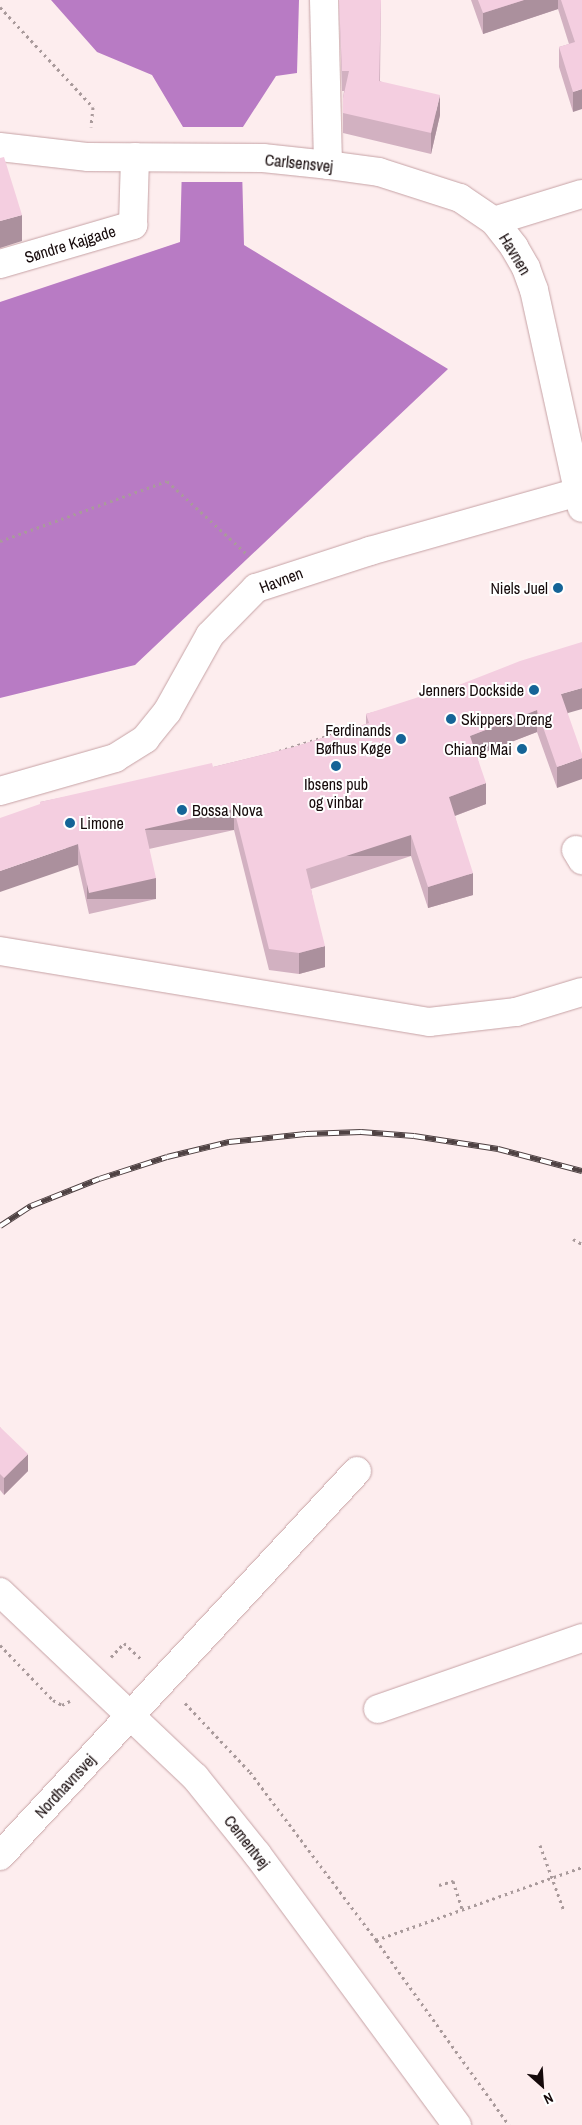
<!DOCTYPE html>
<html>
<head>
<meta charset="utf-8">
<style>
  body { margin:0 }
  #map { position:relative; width:582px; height:2125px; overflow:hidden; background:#fdedee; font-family:"Archivo Narrow",sans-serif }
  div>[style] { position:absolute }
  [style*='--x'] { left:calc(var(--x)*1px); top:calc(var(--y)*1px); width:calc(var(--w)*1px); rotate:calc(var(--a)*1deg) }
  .water>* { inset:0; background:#b87bc4 }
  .pier>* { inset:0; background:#fdedee }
  .path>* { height:3px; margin-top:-1.5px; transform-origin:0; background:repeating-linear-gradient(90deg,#a99a9b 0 2.5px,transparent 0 6.5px) }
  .roads { filter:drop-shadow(0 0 1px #c6a2a5) drop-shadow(0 0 1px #c6a2a5) }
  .minor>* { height:28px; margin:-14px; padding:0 14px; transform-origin:14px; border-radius:14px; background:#fff }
  .rail>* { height:5.5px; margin-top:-2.75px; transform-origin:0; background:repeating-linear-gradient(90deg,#fff 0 11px,#4f4243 0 22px); box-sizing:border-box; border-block:1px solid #4f4243 }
  .wall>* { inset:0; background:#d2b1c1 }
  .shaded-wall>* { inset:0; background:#ab909d; transform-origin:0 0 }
  .building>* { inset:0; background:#f4cee0 }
  .dots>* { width:14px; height:14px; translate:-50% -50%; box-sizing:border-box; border:2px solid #fff; border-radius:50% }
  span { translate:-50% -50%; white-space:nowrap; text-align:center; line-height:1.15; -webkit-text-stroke:4px #fff; paint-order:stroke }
  .street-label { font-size:16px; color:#15090a }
  .poi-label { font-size:16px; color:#15090a }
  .right { translate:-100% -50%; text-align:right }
  .left { translate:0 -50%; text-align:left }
  .north { position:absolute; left:517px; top:2060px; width:50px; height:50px; -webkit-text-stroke:4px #fff; paint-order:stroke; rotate:154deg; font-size:14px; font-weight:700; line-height:20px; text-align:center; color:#15090a }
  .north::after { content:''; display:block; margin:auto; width:18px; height:22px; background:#15090a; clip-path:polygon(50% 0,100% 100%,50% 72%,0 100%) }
</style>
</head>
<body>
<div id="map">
  <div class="water">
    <i style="clip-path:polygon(51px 0,299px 0,297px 73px,276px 76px,241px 130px,244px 245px,448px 369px,135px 665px,0 698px,0 302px,180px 242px,183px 127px,152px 75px,97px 52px)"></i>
  </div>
  <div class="pier">
    <i style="clip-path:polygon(180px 127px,246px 127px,243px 131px,245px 182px,179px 182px)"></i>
  </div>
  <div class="path">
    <i style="--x:0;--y:7;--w:137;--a:47.1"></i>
    <i style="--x:93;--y:107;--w:20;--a:96"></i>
    <i style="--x:0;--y:541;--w:177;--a:-19.8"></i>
    <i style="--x:167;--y:481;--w:111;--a:42.4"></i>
    <i style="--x:279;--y:751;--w:64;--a:-17.3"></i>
    <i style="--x:573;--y:1239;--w:10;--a:29"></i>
    <i style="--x:0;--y:1645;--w:76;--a:46.1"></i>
    <i style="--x:53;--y:1700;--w:10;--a:29"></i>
    <i style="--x:62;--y:1705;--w:9;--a:-27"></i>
    <i style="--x:111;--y:1657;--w:19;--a:-47"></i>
    <i style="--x:124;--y:1643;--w:25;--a:43"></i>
    <i style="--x:185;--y:1703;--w:95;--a:46.7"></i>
    <i style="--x:250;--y:1772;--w:210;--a:53.1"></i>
    <i style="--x:376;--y:1940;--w:228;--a:54.3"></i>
    <i style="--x:540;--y:1845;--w:70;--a:70"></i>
    <i style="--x:439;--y:1885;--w:15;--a:-16"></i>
    <i style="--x:453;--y:1881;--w:29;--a:72"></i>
    <i style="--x:376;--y:1940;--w:219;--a:-19.5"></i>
  </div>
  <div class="roads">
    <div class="minor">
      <i style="--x:324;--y:0;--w:165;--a:88.6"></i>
      <i style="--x:0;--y:147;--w:89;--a:6.5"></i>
      <i style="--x:88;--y:157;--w:175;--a:0.3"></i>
      <i style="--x:263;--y:158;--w:65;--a:6.1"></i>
      <i style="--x:328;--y:165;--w:51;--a:7.8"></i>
      <i style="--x:379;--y:172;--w:85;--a:17.8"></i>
      <i style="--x:460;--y:198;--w:41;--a:34.1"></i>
      <i style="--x:494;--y:221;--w:33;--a:52"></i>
      <i style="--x:514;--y:247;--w:24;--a:60"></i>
      <i style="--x:526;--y:268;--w:23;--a:70"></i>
      <i style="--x:534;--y:290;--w:223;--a:77.6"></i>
      <i style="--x:494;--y:221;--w:92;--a:-17.1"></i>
      <i style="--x:0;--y:264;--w:139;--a:-16.3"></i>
      <i style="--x:133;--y:225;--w:68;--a:-88.3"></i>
      <i style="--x:0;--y:791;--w:120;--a:-16"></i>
      <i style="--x:115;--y:758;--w:36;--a:-32"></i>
      <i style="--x:145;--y:739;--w:35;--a:-51"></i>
      <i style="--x:167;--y:712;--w:88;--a:-60.8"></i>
      <i style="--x:210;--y:635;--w:66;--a:-45.6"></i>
      <i style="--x:256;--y:588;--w:120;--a:-18"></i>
      <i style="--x:370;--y:551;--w:216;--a:-15.8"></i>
      <i style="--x:576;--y:850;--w:12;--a:59"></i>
      <i style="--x:0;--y:951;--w:435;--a:9.4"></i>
      <i style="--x:429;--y:1022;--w:88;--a:-6.6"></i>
      <i style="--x:516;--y:1012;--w:69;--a:-16.9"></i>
      <i style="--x:0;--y:1592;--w:269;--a:43.5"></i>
      <i style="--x:195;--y:1777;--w:99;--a:51.2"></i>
      <i style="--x:257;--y:1854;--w:337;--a:53.6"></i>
      <i style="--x:378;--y:1709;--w:216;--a:-19.2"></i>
      <i style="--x:0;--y:1856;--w:525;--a:-47.16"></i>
    </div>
  </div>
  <div class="rail">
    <i style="--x:0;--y:1226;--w:37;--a:-33"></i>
    <i style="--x:31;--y:1206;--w:73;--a:-21.7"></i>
    <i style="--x:99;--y:1179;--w:71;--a:-17.9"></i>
    <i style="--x:167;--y:1157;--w:64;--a:-13.6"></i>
    <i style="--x:229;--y:1142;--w:77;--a:-5.9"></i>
    <i style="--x:306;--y:1134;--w:55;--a:-2.1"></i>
    <i style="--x:361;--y:1132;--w:53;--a:4.3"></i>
    <i style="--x:414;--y:1136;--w:85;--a:8.8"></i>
    <i style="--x:498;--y:1149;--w:87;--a:14.7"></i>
  </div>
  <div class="wall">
    <i style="clip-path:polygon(339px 0,381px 0,380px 81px,440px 115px,431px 154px,343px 133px,343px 98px,344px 91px,342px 91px)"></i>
    <i style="clip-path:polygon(471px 0,582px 0,573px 112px,559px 67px,559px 47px,569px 44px,558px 9px,483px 34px)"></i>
    <i style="clip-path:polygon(423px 699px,568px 713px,557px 788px,537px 732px,477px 755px,486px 804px,455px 816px,473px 895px,428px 908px,411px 856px,311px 889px,325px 967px,299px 974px,269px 970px,234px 830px,149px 849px,156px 899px,89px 914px,78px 865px,40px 805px,40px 802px,213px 767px,294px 747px,366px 724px,366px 714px)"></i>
    <i style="clip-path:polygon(0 1427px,28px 1471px,4px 1495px,0 1490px)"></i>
  </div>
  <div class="shaded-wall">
    <i style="clip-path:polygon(524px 0,558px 0,558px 9px,483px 34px,483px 13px)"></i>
    <i style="clip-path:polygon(582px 89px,582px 109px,573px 112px,573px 92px)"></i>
    <i style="clip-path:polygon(440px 95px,440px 115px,431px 154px,431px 133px)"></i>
    <i style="clip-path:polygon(22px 215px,22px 241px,0 248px,0 221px)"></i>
    <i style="clip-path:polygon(582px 688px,582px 709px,561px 715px,561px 694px)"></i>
    <i style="clip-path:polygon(537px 710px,537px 732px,470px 758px,470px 736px)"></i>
    <i style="clip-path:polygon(582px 758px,582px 779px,557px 788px,557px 767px)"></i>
    <i style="clip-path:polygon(486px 783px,486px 804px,449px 818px,449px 797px)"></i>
    <i style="left:234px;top:809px;width:21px;height:91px;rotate:90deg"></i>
    <i style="left:411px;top:835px;width:21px;height:110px;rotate:90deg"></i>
    <i style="clip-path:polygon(78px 844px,78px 865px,0 892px,0 871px)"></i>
    <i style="clip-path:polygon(473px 873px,473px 895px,428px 908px,428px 887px)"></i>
    <i style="left:156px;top:878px;width:21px;height:69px;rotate:90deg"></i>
    <i style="clip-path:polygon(325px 946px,325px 967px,299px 974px,299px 953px)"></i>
    <i style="clip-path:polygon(28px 1454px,28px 1471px,4px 1495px,4px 1478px)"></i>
  </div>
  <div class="building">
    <i style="clip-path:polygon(339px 0,381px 0,379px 81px,440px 95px,431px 133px,343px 113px,343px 98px,349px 71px,342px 71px)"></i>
    <i style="clip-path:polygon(478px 0,524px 0,483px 13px)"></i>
    <i style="clip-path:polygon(561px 0,582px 0,582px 89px,573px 92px,559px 47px,575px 42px)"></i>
    <i style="clip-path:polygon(4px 157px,22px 215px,0 221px,0 158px)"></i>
    <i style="clip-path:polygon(582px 642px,582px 688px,561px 694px,582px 754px,582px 758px,557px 767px,537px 710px,470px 736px,486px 783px,449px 797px,473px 873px,428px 887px,411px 835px,306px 869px,325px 946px,299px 953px,269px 949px,234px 809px,145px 829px,156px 878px,89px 893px,78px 844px,0 871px,0 818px,40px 804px,40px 802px,212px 763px,213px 767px,294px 747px,369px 723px,366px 714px,422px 696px,423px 699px,520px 661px)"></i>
    <i style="clip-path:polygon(0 1427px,28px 1454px,4px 1478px,0 1474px)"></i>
  </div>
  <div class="dots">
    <i style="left:558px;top:588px;background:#156497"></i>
    <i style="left:534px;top:690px;background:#156497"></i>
    <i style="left:451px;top:719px;background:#156497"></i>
    <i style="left:401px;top:739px;background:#156497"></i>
    <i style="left:522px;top:749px;background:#156497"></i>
    <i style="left:336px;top:766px;background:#156497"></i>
    <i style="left:182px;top:810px;background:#156497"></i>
    <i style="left:70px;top:823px;background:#156497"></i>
  </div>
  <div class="street-label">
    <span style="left:299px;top:163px;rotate:6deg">Carlsensvej</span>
    <span style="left:70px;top:244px;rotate:-17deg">Søndre Kajgade</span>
    <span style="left:515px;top:254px;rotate:59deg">Havnen</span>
    <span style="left:281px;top:580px;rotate:-21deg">Havnen</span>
    <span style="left:65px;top:1786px;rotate:-47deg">Nordhavnsvej</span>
    <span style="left:247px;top:1842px;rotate:52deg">Cementvej</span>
  </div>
  <div class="poi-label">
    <span class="right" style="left:548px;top:588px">Niels Juel</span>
    <span class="right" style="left:524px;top:690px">Jenners Dockside</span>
    <span class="left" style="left:461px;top:719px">Skippers Dreng</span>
    <span class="right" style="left:391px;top:739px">Ferdinands<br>Bøfhus Køge</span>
    <span class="right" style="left:512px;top:749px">Chiang Mai</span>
    <span style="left:336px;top:793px">Ibsens pub<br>og vinbar</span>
    <span class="left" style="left:192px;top:810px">Bossa Nova</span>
    <span class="left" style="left:80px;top:823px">Limone</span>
  </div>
  <div class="north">N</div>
</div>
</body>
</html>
